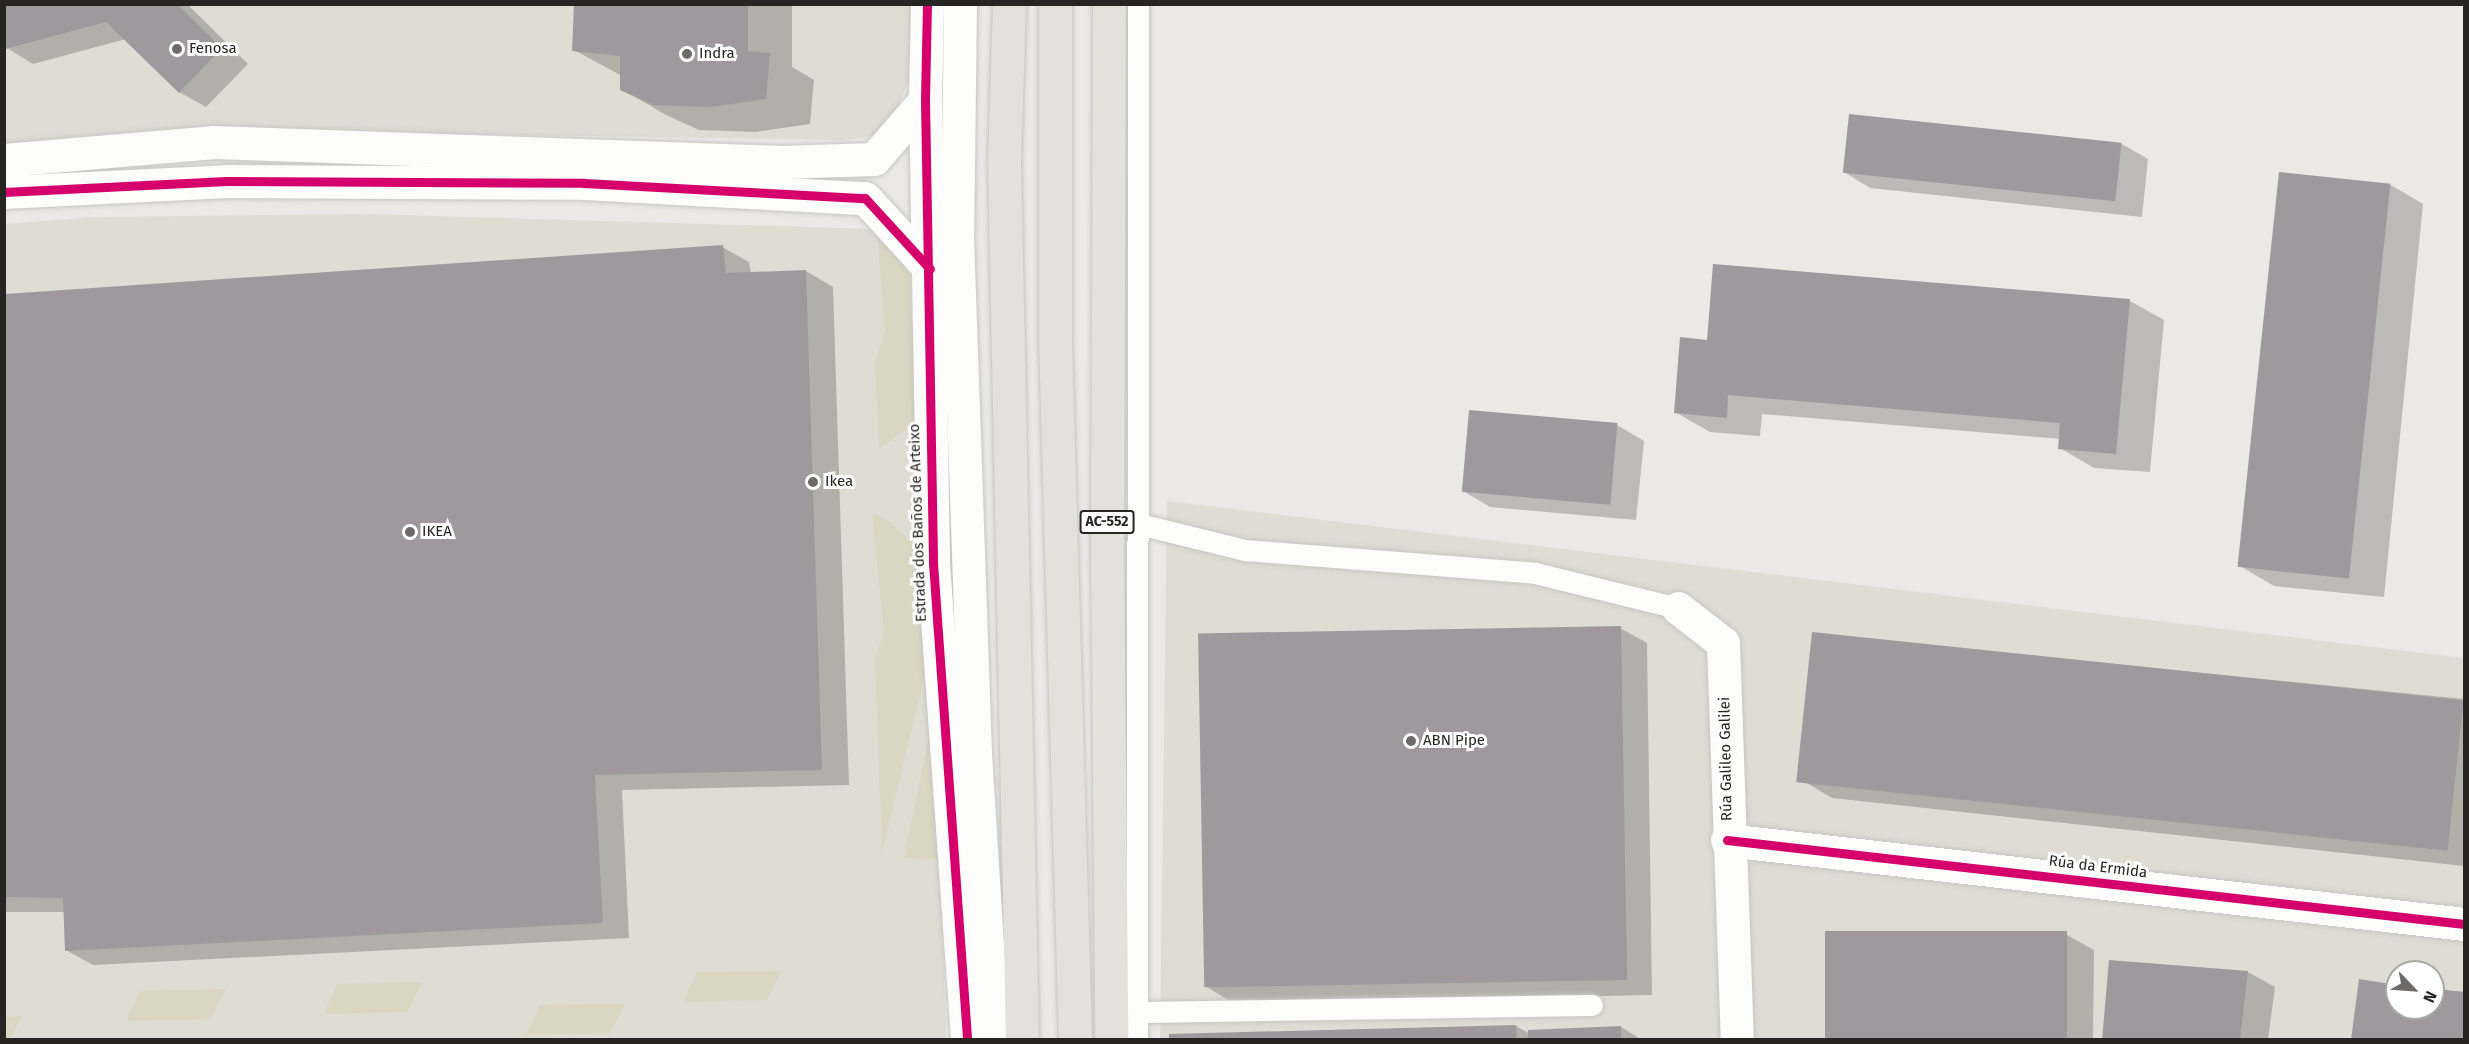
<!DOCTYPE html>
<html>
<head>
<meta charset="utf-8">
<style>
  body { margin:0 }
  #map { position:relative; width:2469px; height:1044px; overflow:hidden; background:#eae9e6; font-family:"Fira Sans",sans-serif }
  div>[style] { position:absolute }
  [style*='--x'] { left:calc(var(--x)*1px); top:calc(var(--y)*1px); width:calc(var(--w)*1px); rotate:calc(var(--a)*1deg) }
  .built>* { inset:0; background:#dedcd3 }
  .green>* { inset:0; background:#dbd6c2 }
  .shadow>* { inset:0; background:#0003 }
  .building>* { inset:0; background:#9f999d; transform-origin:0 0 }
  .roads { filter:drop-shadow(0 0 2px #c6c6c3) drop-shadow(0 0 2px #c6c6c3) }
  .lane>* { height:21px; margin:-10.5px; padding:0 10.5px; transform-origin:10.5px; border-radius:10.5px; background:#fcfcfb }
  .street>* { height:33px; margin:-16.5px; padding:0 16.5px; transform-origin:16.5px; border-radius:16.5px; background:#fcfcfb }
  .primary>* { height:33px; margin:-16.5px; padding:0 16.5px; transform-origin:16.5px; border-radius:16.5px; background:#e3e1da }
  .cycleway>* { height:9px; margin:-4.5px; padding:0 4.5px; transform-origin:4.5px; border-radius:4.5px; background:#d6006c }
  .dots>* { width:16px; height:16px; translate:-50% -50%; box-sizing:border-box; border:3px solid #fff; border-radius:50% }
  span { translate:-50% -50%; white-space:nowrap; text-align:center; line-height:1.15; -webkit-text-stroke:6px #fff; paint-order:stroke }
  .shield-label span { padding:2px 4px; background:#fff; border:2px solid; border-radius:4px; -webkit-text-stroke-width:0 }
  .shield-label { font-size:14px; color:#262523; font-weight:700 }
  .poi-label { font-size:15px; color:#262523 }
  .left { translate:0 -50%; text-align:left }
  .street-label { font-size:15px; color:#262523 }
  .frame { position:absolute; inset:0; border:6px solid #262523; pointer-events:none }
  .north { position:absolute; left:2385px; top:960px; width:60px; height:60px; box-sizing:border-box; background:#fff; border:2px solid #a8a8a7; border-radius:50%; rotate:115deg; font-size:16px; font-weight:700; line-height:24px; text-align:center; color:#262523 }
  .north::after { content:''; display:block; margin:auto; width:21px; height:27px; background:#6b6a67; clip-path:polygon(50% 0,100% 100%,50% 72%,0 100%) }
</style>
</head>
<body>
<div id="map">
  <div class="built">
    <i style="clip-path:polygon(5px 5px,913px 5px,911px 74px,896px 112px,873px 136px,845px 140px,218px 130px,5px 144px)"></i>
    <i style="clip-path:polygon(367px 214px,877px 229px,914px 399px,940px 860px,946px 1039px,5px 1040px,5px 224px,93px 217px)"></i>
    <i style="clip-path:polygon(evenodd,1167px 501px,2464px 658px,2464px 1039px,1160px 1040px,1167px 501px,2397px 972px,2433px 972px,2433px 1008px,2397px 1008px,2397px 972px)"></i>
  </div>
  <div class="green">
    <i style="clip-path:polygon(877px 229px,910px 275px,916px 414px,905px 430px,879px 449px,875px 362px,885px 332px)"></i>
    <i style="clip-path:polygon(872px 513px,891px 522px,911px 543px,924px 572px,929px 657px,882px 853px,875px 659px,884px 631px)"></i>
    <i style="clip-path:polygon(933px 716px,940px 860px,904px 858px)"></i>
    <i style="clip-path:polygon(782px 971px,767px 1000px,683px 1002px,697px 972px)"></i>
    <i style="clip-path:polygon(422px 982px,407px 1012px,324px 1014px,337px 984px)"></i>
    <i style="clip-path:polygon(226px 989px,210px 1019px,126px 1021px,140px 991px)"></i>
    <i style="clip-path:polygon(625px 1004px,610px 1033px,526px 1035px,540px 1005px)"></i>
    <i style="clip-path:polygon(22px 1016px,10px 1039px,5px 1039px,5px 1017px)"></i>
  </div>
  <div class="shadow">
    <i style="clip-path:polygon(4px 4px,187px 4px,248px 64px,206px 107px,179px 92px,126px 39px,33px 64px,7px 48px)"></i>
    <i style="clip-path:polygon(576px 4px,792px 4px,792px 67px,814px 80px,810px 124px,756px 132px,699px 130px,666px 115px,622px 89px,622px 76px,574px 50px)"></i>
    <i style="clip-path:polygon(2122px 144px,2148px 159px,2142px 217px,1870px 188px,1844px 172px)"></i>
    <i style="clip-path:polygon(2389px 184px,2423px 204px,2384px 597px,2274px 586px,2240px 566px)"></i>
    <i style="clip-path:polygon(722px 247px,749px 262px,751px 273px,806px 271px,833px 287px,849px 785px,622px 790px,629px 938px,93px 965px,66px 950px,65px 912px,4px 912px,4px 296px)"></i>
    <i style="clip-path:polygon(2130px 301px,2164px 320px,2150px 472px,2094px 468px,2060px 448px,2061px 439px,1762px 414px,1760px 436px,1710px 432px,1675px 412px,1708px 341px)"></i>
    <i style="clip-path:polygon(1471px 412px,1617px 425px,1644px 441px,1636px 520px,1490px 507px,1463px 491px)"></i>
    <i style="clip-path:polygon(1620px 628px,1647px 643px,1652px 995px,1233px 1003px,1207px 987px)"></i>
    <i style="clip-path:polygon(1813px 634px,2464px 699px,2464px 866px,1832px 798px,1805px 782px)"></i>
    <i style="clip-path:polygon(2067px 935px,2094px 950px,2093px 1040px,1826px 1040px)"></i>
    <i style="clip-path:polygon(2248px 972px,2275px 987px,2268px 1040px,2104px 1040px)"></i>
    <i style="clip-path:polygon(2397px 985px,2397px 1008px,2433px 1008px,2433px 989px,2464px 992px,2464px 1040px,2352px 1040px)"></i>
    <i style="clip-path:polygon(1516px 1026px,1530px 1034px,1621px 1027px,1642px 1040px,1170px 1040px)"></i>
  </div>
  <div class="building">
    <i style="clip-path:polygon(4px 4px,177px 4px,222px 48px,179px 93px,106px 22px,5px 49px)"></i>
    <i style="clip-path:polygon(574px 4px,748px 4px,748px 51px,770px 53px,766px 99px,711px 107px,653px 105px,620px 90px,620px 56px,572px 51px)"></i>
    <i style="left:1849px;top:114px;width:274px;height:59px;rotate:6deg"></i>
    <i style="left:2279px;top:172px;width:112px;height:397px;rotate:6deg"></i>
    <i style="clip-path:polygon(723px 245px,726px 273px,806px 270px,822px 770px,595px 775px,603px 923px,65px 951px,63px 898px,5px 897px,5px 294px)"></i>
    <i style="clip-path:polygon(1713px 264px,2130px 299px,2116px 454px,2058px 449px,2060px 423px,1728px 395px,1727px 418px,1674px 413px,1680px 337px,1707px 340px)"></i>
    <i style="left:1469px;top:410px;width:149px;height:82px;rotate:5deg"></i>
    <i style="left:1621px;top:626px;width:354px;height:423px;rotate:89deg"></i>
    <i style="left:1812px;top:632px;width:655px;height:151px;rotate:6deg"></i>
    <i style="left:1825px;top:931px;width:242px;height:109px"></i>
    <i style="clip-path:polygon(2109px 960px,2248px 971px,2240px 1040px,2102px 1040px)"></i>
    <i style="clip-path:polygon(2359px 979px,2397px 985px,2397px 1008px,2433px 1008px,2433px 989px,2464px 992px,2464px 1040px,2351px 1040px)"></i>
    <i style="clip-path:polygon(1516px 1025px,1517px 1040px,1169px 1040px,1169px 1034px)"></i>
    <i style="clip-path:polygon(1621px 1026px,1621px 1040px,1528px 1040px,1528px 1030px)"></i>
  </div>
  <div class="roads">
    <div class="lane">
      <i style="--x:1139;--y:524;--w:109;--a:13.8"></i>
      <i style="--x:1245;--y:550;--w:291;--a:4.5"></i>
      <i style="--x:1535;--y:573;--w:147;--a:13.8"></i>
      <i style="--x:1138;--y:1012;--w:454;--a:-0.9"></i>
      <i style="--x:1137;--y:1040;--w:1036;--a:-89.94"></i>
    </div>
    <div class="street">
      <i style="--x:927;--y:4;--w:96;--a:91.2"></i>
      <i style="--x:925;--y:100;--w:463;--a:89"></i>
      <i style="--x:933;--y:563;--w:478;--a:85.9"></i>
      <i style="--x:960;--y:4;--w:232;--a:90.7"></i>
      <i style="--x:957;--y:236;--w:517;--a:88.01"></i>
      <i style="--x:975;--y:753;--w:288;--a:86.4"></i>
      <i style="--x:4;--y:160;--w:211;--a:-4.9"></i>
      <i style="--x:214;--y:142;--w:568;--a:2.02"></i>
      <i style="--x:782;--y:162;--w:92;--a:-1.9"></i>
      <i style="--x:874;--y:159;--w:78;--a:-49.2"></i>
      <i style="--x:4;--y:192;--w:223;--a:-2.8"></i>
      <i style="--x:227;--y:181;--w:357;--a:0.3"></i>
      <i style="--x:584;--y:183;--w:281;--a:3.1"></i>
      <i style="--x:865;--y:198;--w:96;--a:47.5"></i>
      <i style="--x:1678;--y:608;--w:57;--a:37.9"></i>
      <i style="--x:1723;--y:643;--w:397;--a:88"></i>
      <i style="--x:1727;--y:840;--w:742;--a:6.5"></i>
    </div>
    <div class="primary">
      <i style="--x:1009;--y:4;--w:156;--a:91.8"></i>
      <i style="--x:1004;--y:160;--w:880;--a:88.83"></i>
      <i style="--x:1055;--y:4;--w:337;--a:90"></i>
      <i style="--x:1055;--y:341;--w:699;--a:88.36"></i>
      <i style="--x:1109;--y:4;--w:542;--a:90.21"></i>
      <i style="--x:1107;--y:546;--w:494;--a:89.5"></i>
    </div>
  </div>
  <div class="cycleway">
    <i style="--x:927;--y:4;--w:96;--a:91.2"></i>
    <i style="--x:925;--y:100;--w:463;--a:89"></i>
    <i style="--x:933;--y:563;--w:478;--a:85.9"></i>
    <i style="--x:4;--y:192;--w:223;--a:-2.8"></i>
    <i style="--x:227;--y:181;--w:357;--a:0.3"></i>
    <i style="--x:584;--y:183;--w:281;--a:3.1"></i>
    <i style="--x:865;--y:198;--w:96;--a:47.5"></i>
    <i style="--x:1727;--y:840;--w:742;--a:6.5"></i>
  </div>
  <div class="dots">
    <i style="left:177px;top:49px;background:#6b6a67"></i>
    <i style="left:687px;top:54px;background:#6b6a67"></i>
    <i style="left:813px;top:482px;background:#6b6a67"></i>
    <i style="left:410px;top:532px;background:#6b6a67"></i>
    <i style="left:1411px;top:741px;background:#6b6a67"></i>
  </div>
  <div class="shield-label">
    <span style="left:1107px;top:522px">AC-552</span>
  </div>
  <div class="poi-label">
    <span class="left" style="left:189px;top:49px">Fenosa</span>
    <span class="left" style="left:699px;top:54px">Indra</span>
    <span class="left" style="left:825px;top:482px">Ikea</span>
    <span class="left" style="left:422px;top:532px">IKEA</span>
    <span class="left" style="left:1423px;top:741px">ABN Pipe</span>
  </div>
  <div class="street-label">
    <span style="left:918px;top:523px;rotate:-92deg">Estrada dos Baños de Arteixo</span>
    <span style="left:1726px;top:759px;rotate:-91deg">Rúa Galileo Galilei</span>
    <span style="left:2098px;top:867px;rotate:7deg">Rúa da Ermida</span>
  </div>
  <div class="frame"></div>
  <div class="north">N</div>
</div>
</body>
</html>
